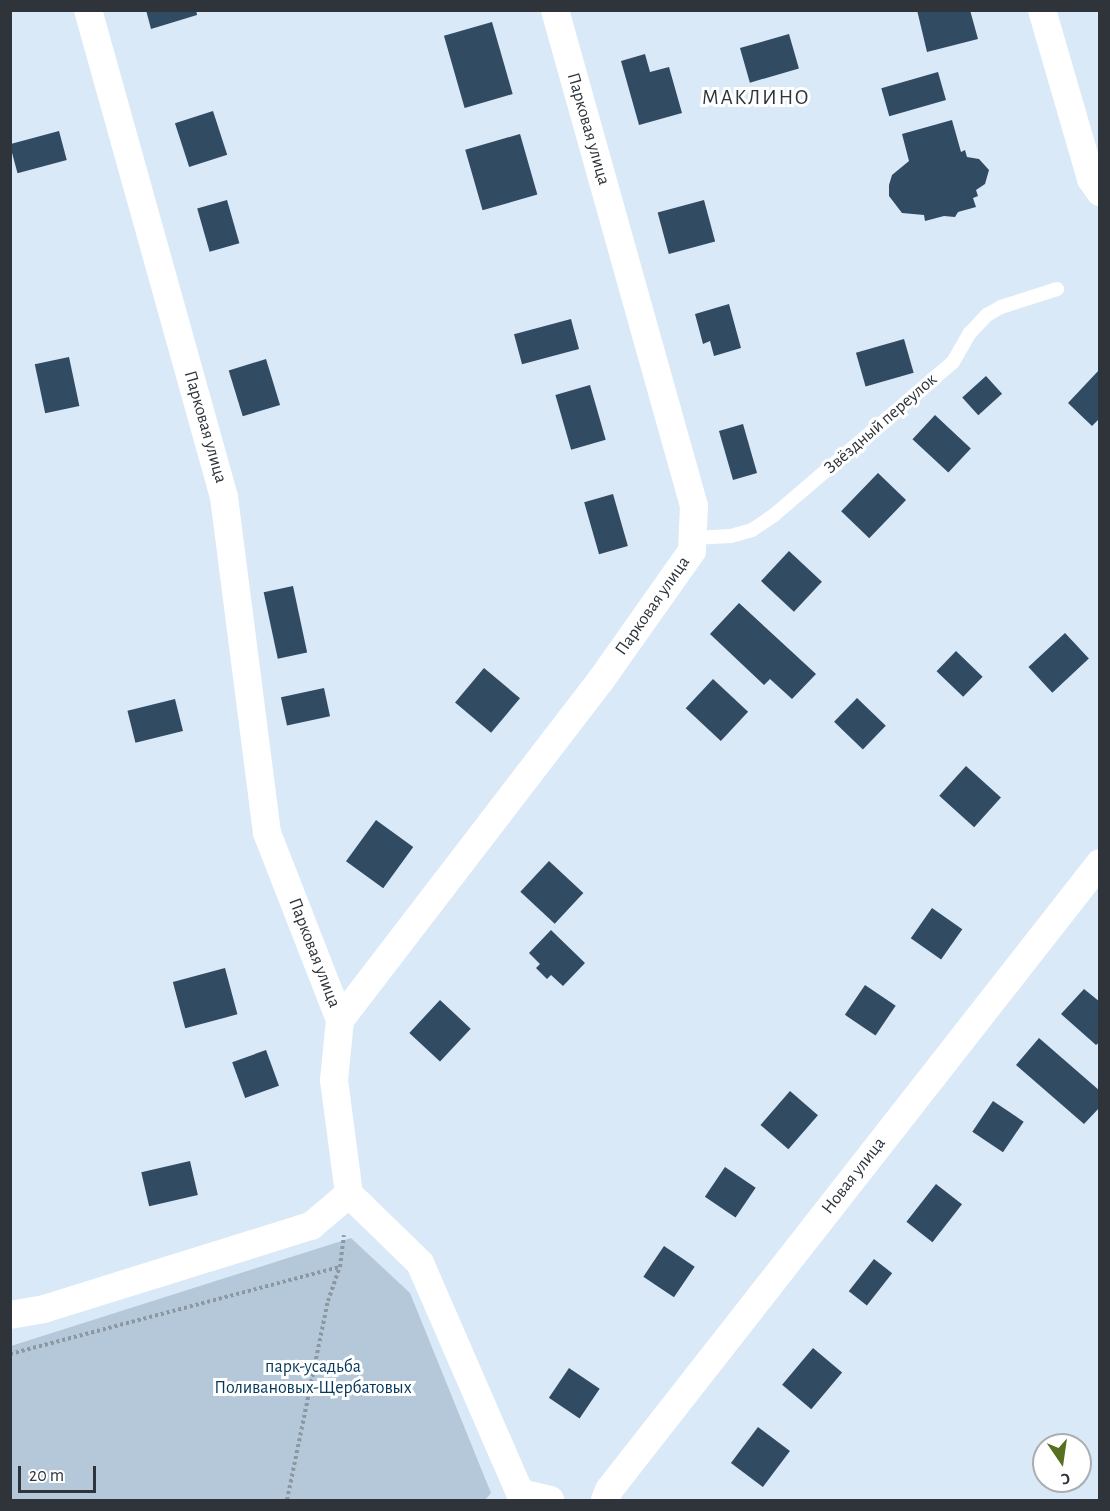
<!DOCTYPE html>
<html>
<head>
<meta charset="utf-8">
<style>
  body { margin:0 }
  #map { position:relative; width:1110px; height:1511px; overflow:hidden; background:#d9e9f8; font-family:"Alegreya Sans",sans-serif }
  div>[style] { position:absolute }
  [style*='--x'] { left:calc(var(--x)*1px); top:calc(var(--y)*1px); width:calc(var(--w)*1px); rotate:calc(var(--a)*1deg) }
  .green>* { inset:0; background:#b5c8da }
  .building>* { inset:0; background:#314b63; transform-origin:0 0 }
  .path>* { height:4px; margin-top:-2px; transform-origin:0; background:repeating-linear-gradient(90deg,#8b97a1 0 3px,transparent 0 6px) }
  .lane>* { height:14px; margin:-7px; padding:0 7px; transform-origin:7px; border-radius:7px; background:#fff }
  .street>* { height:28px; margin:-14px; padding:0 14px; transform-origin:14px; border-radius:14px; background:#fff }
  span { translate:-50% -50%; white-space:nowrap; text-align:center; line-height:1.15; -webkit-text-stroke:6px #fff; paint-order:stroke }
  .street-label { font-size:18px; color:#2e343a }
  .park-label { font-size:18px; color:#03375b }
  .quarter-label { font-size:21px; color:#2e343a; letter-spacing:1.5px }
  .frame { position:absolute; inset:0; border:12px solid #2e343a; pointer-events:none }
  .north { position:absolute; left:1032px; top:1433px; width:60px; height:60px; box-sizing:border-box; background:#fff; border:2px solid #abaeb0; border-radius:50%; rotate:167deg; font-size:16px; font-weight:700; line-height:24px; text-align:center; color:#2e343a }
  .north::after { content:''; display:block; margin:auto; width:21px; height:27px; background:#566f20; clip-path:polygon(50% 0,100% 100%,50% 72%,0 100%) }
  .scale { position:absolute; left:18px; top:1466px; width:78px; height:27px; box-sizing:border-box; border:3px solid #2e343a; border-top:0; padding-left:8px; font-size:18px; line-height:21px; white-space:nowrap; color:#2e343a; -webkit-text-stroke:4px #fff; paint-order:stroke }
</style>
</head>
<body>
<div id="map">
  <div class="green">
    <i style="clip-path:polygon(351px 1238px,410px 1293px,491px 1493px,485px 1500px,11px 1500px,11px 1346px)"></i>
  </div>
  <div class="building">
    <i style="clip-path:polygon(146px 10px,196px 10px,197px 15px,151px 29px)"></i>
    <i style="clip-path:polygon(917px 10px,970px 10px,978px 39px,927px 52px)"></i>
    <i style="left:492px;top:22px;width:75px;height:50px;rotate:74deg"></i>
    <i style="left:789px;top:34px;width:36px;height:51px;rotate:74deg"></i>
    <i style="clip-path:polygon(645px 54px,650px 72px,669px 67px,682px 113px,639px 125px,621px 61px)"></i>
    <i style="left:938px;top:72px;width:29px;height:59px;rotate:74deg"></i>
    <i style="left:213px;top:111px;width:46px;height:40px;rotate:72deg"></i>
    <i style="clip-path:polygon(952px 120px,961px 152px,965px 150px,967px 157px,979px 159px,989px 170px,985px 184px,976px 190px,978px 196px,973px 198px,976px 207px,958px 212px,955px 217px,944px 216px,925px 221px,924px 215px,902px 213px,889px 196px,889px 185px,892px 175px,909px 161px,902px 134px)"></i>
    <i style="left:59px;top:131px;width:30px;height:51px;rotate:75deg"></i>
    <i style="left:520px;top:134px;width:63px;height:57px;rotate:74deg"></i>
    <i style="left:227px;top:200px;width:45px;height:31px;rotate:74deg"></i>
    <i style="left:704px;top:200px;width:43px;height:48px;rotate:75deg"></i>
    <i style="clip-path:polygon(729px 304px,741px 348px,714px 356px,710px 341px,703px 344px,695px 314px)"></i>
    <i style="left:571px;top:319px;width:31px;height:59px;rotate:75deg"></i>
    <i style="left:904px;top:339px;width:35px;height:50px;rotate:74deg"></i>
    <i style="left:69px;top:357px;width:50px;height:35px;rotate:78deg"></i>
    <i style="left:266px;top:359px;width:48px;height:39px;rotate:73deg"></i>
    <i style="clip-path:polygon(1100px 369px,1100px 418px,1092px 426px,1068px 403px)"></i>
    <i style="left:986px;top:376px;width:24px;height:32px;rotate:48deg"></i>
    <i style="left:590px;top:385px;width:57px;height:36px;rotate:74deg"></i>
    <i style="left:935px;top:415px;width:49px;height:33px;rotate:43deg"></i>
    <i style="left:743px;top:424px;width:51px;height:25px;rotate:74deg"></i>
    <i style="left:878px;top:473px;width:39px;height:53px;rotate:44deg"></i>
    <i style="left:613px;top:494px;width:54px;height:30px;rotate:74deg"></i>
    <i style="left:789px;top:551px;width:45px;height:41px;rotate:43deg"></i>
    <i style="left:293px;top:586px;width:68px;height:30px;rotate:78deg"></i>
    <i style="clip-path:polygon(739px 603px,816px 674px,792px 699px,770px 679px,764px 685px,710px 634px)"></i>
    <i style="left:1065px;top:633px;width:35px;height:50px;rotate:47deg"></i>
    <i style="left:956px;top:651px;width:37px;height:28px;rotate:44deg"></i>
    <i style="left:484px;top:668px;width:47px;height:45px;rotate:40deg"></i>
    <i style="left:713px;top:679px;width:48px;height:40px;rotate:43deg"></i>
    <i style="left:324px;top:688px;width:29px;height:44px;rotate:78deg"></i>
    <i style="left:857px;top:698px;width:40px;height:33px;rotate:44deg"></i>
    <i style="left:175px;top:699px;width:33px;height:49px;rotate:76deg"></i>
    <i style="left:966px;top:766px;width:47px;height:40px;rotate:42deg"></i>
    <i style="left:376px;top:820px;width:46px;height:51px;rotate:36deg"></i>
    <i style="left:549px;top:861px;width:47px;height:42px;rotate:43deg"></i>
    <i style="left:932px;top:908px;width:37px;height:37px;rotate:35deg"></i>
    <i style="clip-path:polygon(551px 930px,585px 963px,563px 986px,551px 975px,547px 979px,536px 968px,540px 964px,529px 953px)"></i>
    <i style="left:225px;top:968px;width:48px;height:54px;rotate:75deg"></i>
    <i style="left:865px;top:985px;width:37px;height:36px;rotate:34deg"></i>
    <i style="clip-path:polygon(1084px 989px,1100px 1002px,1100px 1042px,1096px 1045px,1061px 1014px)"></i>
    <i style="left:440px;top:1000px;width:42px;height:45px;rotate:43deg"></i>
    <i style="clip-path:polygon(1039px 1038px,1100px 1091px,1100px 1107px,1084px 1124px,1016px 1065px)"></i>
    <i style="left:266px;top:1050px;width:38px;height:36px;rotate:70deg"></i>
    <i style="left:790px;top:1091px;width:37px;height:45px;rotate:41deg"></i>
    <i style="left:993px;top:1101px;width:37px;height:37px;rotate:34deg"></i>
    <i style="left:190px;top:1161px;width:35px;height:50px;rotate:77deg"></i>
    <i style="left:725px;top:1167px;width:37px;height:36px;rotate:34deg"></i>
    <i style="left:936px;top:1184px;width:33px;height:48px;rotate:38deg"></i>
    <i style="left:664px;top:1246px;width:37px;height:37px;rotate:34deg"></i>
    <i style="left:874px;top:1259px;width:23px;height:41px;rotate:38deg"></i>
    <i style="left:813px;top:1348px;width:38px;height:48px;rotate:40deg"></i>
    <i style="left:569px;top:1368px;width:37px;height:36px;rotate:34deg"></i>
    <i style="left:758px;top:1427px;width:40px;height:45px;rotate:37deg"></i>
  </div>
  <div class="path">
    <i style="--x:10;--y:1354;--w:341;--a:-14.8"></i>
    <i style="--x:287;--y:1500;--w:203;--a:-78.4"></i>
    <i style="--x:328;--y:1301;--w:36;--a:-71"></i>
    <i style="--x:340;--y:1267;--w:32;--a:-83"></i>
  </div>
  <div class="lane">
    <i style="--x:692;--y:538;--w:39;--a:-3"></i>
    <i style="--x:731;--y:536;--w:22;--a:-16"></i>
    <i style="--x:752;--y:530;--w:27;--a:-34"></i>
    <i style="--x:774;--y:515;--w:235;--a:-40.5"></i>
    <i style="--x:953;--y:362;--w:34;--a:-60"></i>
    <i style="--x:970;--y:333;--w:25;--a:-47"></i>
    <i style="--x:987;--y:315;--w:16;--a:-30"></i>
    <i style="--x:1001;--y:307;--w:59;--a:-17.8"></i>
  </div>
  <div class="street">
    <i style="--x:1042;--y:10;--w:176;--a:73.8"></i>
    <i style="--x:1091;--y:179;--w:16;--a:55"></i>
    <i style="--x:340;--y:1020;--w:429;--a:-52.5"></i>
    <i style="--x:601;--y:680;--w:158;--a:-54.8"></i>
    <i style="--x:692;--y:551;--w:45;--a:-87.5"></i>
    <i style="--x:694;--y:506;--w:515;--a:-105.66"></i>
    <i style="--x:349;--y:1194;--w:99;--a:44.2"></i>
    <i style="--x:420;--y:1263;--w:251;--a:66.5"></i>
    <i style="--x:520;--y:1493;--w:31;--a:13"></i>
    <i style="--x:10;--y:1315;--w:35;--a:-10"></i>
    <i style="--x:44;--y:1309;--w:280;--a:-17.3"></i>
    <i style="--x:311;--y:1226;--w:50;--a:-40.1"></i>
    <i style="--x:349;--y:1194;--w:115;--a:-97.5"></i>
    <i style="--x:334;--y:1080;--w:60;--a:-84.3"></i>
    <i style="--x:340;--y:1020;--w:201;--a:-111.3"></i>
    <i style="--x:267;--y:833;--w:339;--a:-97.3"></i>
    <i style="--x:224;--y:497;--w:506;--a:-105.6"></i>
    <i style="--x:605;--y:1500;--w:11;--a:-68"></i>
    <i style="--x:609;--y:1490;--w:796;--a:-51.94"></i>
  </div>
  <div class="street-label">
    <span style="left:588px;top:129px;rotate:74deg">Парковая улица</span>
    <span style="left:881px;top:424px;rotate:-41deg">Звёздный переулок</span>
    <span style="left:205px;top:427px;rotate:74deg">Парковая улица</span>
    <span style="left:653px;top:606px;rotate:-55deg">Парковая улица</span>
    <span style="left:314px;top:953px;rotate:69deg">Парковая улица</span>
    <span style="left:854px;top:1176px;rotate:-52deg">Новая улица</span>
  </div>
  <div class="park-label">
    <span style="left:313px;top:1378px">парк-усадьба<br>Поливановых-Щербатовых</span>
  </div>
  <div class="quarter-label">
    <span style="left:756px;top:98px">МАКЛИНО</span>
  </div>
  <div class="frame"></div>
  <div class="north">С</div>
  <div class="scale">20 m</div>
</div>
</body>
</html>
